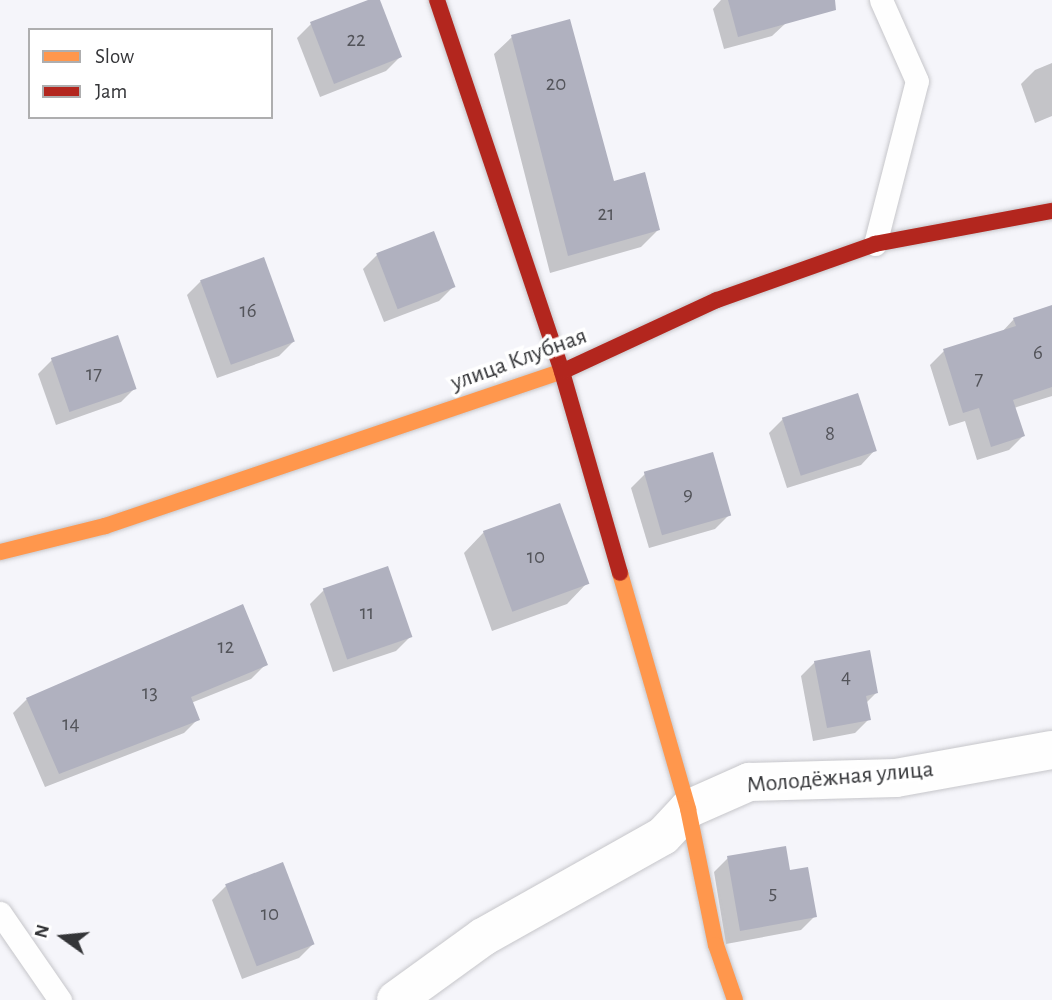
<!DOCTYPE html>
<html>
<head>
<meta charset="utf-8">
<style>
	body { margin:0 }
	#map { position:relative; width:1052px; height:1000px; overflow:hidden; background:#f5f5fa; font-family:"Alegreya Sans",sans-serif }
	div>[style] { position:absolute }
	[style*='--x'] { left:calc(var(--x)*1px); top:calc(var(--y)*1px); width:calc(var(--w)*1px); rotate:calc(var(--a)*1deg) }
	.shadow>* { inset:0; background:#0003 }
	.building>* { inset:0; background:#b0b1bf; transform-origin:0 0 }
	.roads { filter:drop-shadow(0 0 2px #c6c6ca) drop-shadow(0 0 2px #c6c6ca) }
	.lane>* { height:23px; margin:-11.5px; padding:0 11.5px; transform-origin:11.5px; border-radius:11.5px; background:#fefefe }
	.street>* { height:38px; margin:-19px; padding:0 19px; transform-origin:19px; border-radius:19px; background:#fefefe }
	.slow>* { height:16px; margin:-8px; padding:0 8px; transform-origin:8px; border-radius:8px; background:#ff974d }
	.jam>* { height:16px; margin:-8px; padding:0 8px; transform-origin:8px; border-radius:8px; background:#b3261e }
	span { translate:-50% -50%; white-space:nowrap; text-align:center; line-height:1.15; -webkit-text-stroke:7px #fff; paint-order:stroke }
	.number-label { font-size:21px; color:#53545a }
	.number-label span { -webkit-text-stroke-width:0 }
	.street-label { font-size:24px; color:#343538 }
	.legend { position:absolute; left:28px; top:28px; width:245px; height:91px; box-sizing:border-box; background:#fff; border:2px solid #aeaeaf; margin:0; padding:9px 12px; list-style:none; font-size:21px; color:#343538 }
	.legend li { display:flex; align-items:center; gap:14px; height:35px }
	.legend b { width:35px; border:2px solid #aeaeaf }
	.north { position:absolute; left:28px; top:902px; width:70px; height:70px; -webkit-text-stroke:5px #fff; paint-order:stroke; rotate:285deg; font-size:19px; font-weight:700; line-height:28px; text-align:center; color:#343538 }
	.north::after { content:''; display:block; margin:auto; width:24px; height:32px; background:#343538; clip-path:polygon(50% 0,100% 100%,50% 72%,0 100%) }
</style>
</head>
<body>
<div id="map">
	<div class="shadow">
		<i style="clip-path:polygon(373px 0,379px 0,400px 57px,386px 71px,320px 97px,297px 38px,311px 24px)"></i>
		<i style="clip-path:polygon(721px 0,780px 0,787px 22px,772px 36px,724px 49px,713px 9px)"></i>
		<i style="clip-path:polygon(512px 37px,613px 183px,658px 230px,641px 247px,550px 273px,494px 54px)"></i>
		<i style="clip-path:polygon(1052px 63px,1052px 116px,1035px 123px,1021px 84px,1035px 70px)"></i>
		<i style="clip-path:polygon(377px 255px,453px 287px,439px 301px,384px 322px,363px 269px)"></i>
		<i style="clip-path:polygon(201px 281px,293px 342px,279px 356px,217px 378px,187px 295px)"></i>
		<i style="clip-path:polygon(1052px 307px,1052px 396px,1014px 408px,1023px 436px,1009px 450px,977px 460px,965px 421px,949px 426px,930px 365px,944px 351px,1001px 333px,1014px 319px)"></i>
		<i style="clip-path:polygon(52px 360px,135px 388px,121px 402px,56px 425px,38px 374px)"></i>
		<i style="clip-path:polygon(783px 419px,875px 450px,861px 465px,787px 488px,769px 433px)"></i>
		<i style="clip-path:polygon(645px 474px,729px 515px,715px 529px,649px 548px,631px 488px)"></i>
		<i style="clip-path:polygon(484px 532px,587px 583px,567px 604px,492px 631px,464px 553px)"></i>
		<i style="clip-path:polygon(324px 590px,410px 637px,396px 651px,333px 672px,310px 604px)"></i>
		<i style="clip-path:polygon(815px 662px,876px 693px,866px 703px,869px 719px,855px 733px,813px 741px,801px 676px)"></i>
		<i style="clip-path:polygon(265px 665px,251px 679px,191px 703px,198px 719px,184px 733px,45px 787px,13px 713px,27px 699px)"></i>
		<i style="clip-path:polygon(728px 858px,788px 872px,815px 916px,801px 930px,726px 944px,714px 872px)"></i>
		<i style="clip-path:polygon(226px 886px,313px 944px,299px 958px,242px 979px,212px 900px)"></i>
	</div>
	<div class="building">
		<i style="clip-path:polygon(368px 0,380px 0,402px 57px,334px 84px,310px 22px)"></i>
		<i style="clip-path:polygon(728px 0,835px 0,836px 10px,738px 37px)"></i>
		<i style="clip-path:polygon(570px 19px,614px 181px,645px 172px,660px 230px,568px 256px,511px 35px)"></i>
		<i style="left:434px;top:231px;width:60px;height:62px;rotate:69deg"></i>
		<i style="left:264px;top:257px;width:90px;height:68px;rotate:70deg"></i>
		<i style="clip-path:polygon(1052px 305px,1052px 387px,1013px 400px,1025px 436px,991px 447px,979px 408px,963px 413px,943px 349px,1016px 326px,1013px 318px)"></i>
		<i style="left:118px;top:335px;width:57px;height:71px;rotate:71deg"></i>
		<i style="left:858px;top:393px;width:61px;height:80px;rotate:72deg"></i>
		<i style="left:713px;top:452px;width:66px;height:72px;rotate:74deg"></i>
		<i style="left:560px;top:503px;width:86px;height:82px;rotate:70deg"></i>
		<i style="left:388px;top:566px;width:75px;height:69px;rotate:71deg"></i>
		<i style="clip-path:polygon(243px 604px,268px 665px,191px 697px,200px 720px,59px 774px,26px 698px)"></i>
		<i style="clip-path:polygon(870px 650px,878px 693px,866px 696px,871px 720px,827px 728px,814px 661px)"></i>
		<i style="clip-path:polygon(786px 846px,790px 870px,808px 867px,817px 917px,740px 931px,727px 856px)"></i>
		<i style="left:283px;top:862px;width:88px;height:62px;rotate:69deg"></i>
	</div>
	<div class="roads">
		<div class="lane">
			<i style="--x:875;--y:244;--w:168;--a:-75.6"></i>
			<i style="--x:917;--y:81;--w:89;--a:-114"></i>
			<i style="--x:0;--y:913;--w:106;--a:55.4"></i>
		</div>
		<div class="street">
			<i style="--x:396;--y:1000;--w:107;--a:-35.9"></i>
			<i style="--x:483;--y:937;--w:206;--a:-29.3"></i>
			<i style="--x:663;--y:836;--w:37;--a:-47"></i>
			<i style="--x:688;--y:809;--w:67;--a:-23.9"></i>
			<i style="--x:749;--y:782;--w:147;--a:-1.6"></i>
			<i style="--x:896;--y:778;--w:158;--a:-10.2"></i>
		</div>
		<div class="slow">
			<i style="--x:0;--y:552;--w:108;--a:-13.9"></i>
			<i style="--x:105;--y:526;--w:487;--a:-18.7"></i>
			<i style="--x:620;--y:573;--w:246;--a:73.9"></i>
			<i style="--x:688;--y:809;--w:139;--a:78.4"></i>
			<i style="--x:716;--y:945;--w:58;--a:70.9"></i>
		</div>
		<div class="jam">
			<i style="--x:437;--y:0;--w:392;--a:71.4"></i>
			<i style="--x:562;--y:372;--w:209;--a:73.9"></i>
			<i style="--x:566;--y:370;--w:166;--a:-24.9"></i>
			<i style="--x:717;--y:300;--w:168;--a:-19.5"></i>
			<i style="--x:875;--y:244;--w:180;--a:-10.6"></i>
		</div>
	</div>
	<div class="number-label">
		<span style="left:356px;top:40px">22</span>
		<span style="left:556px;top:84px">20</span>
		<span style="left:606px;top:214px">21</span>
		<span style="left:248px;top:311px">16</span>
		<span style="left:1038px;top:353px">6</span>
		<span style="left:94px;top:374px">17</span>
		<span style="left:979px;top:379px">7</span>
		<span style="left:830px;top:434px">8</span>
		<span style="left:688px;top:494px">9</span>
		<span style="left:536px;top:557px">10</span>
		<span style="left:367px;top:613px">11</span>
		<span style="left:226px;top:647px">12</span>
		<span style="left:846px;top:677px">4</span>
		<span style="left:150px;top:693px">13</span>
		<span style="left:71px;top:724px">14</span>
		<span style="left:773px;top:893px">5</span>
		<span style="left:270px;top:914px">10</span>
	</div>
	<div class="street-label">
		<span style="left:519px;top:360px;rotate:-20deg">улица Клубная</span>
		<span style="left:840px;top:778px;rotate:-5deg">Молодёжная улица</span>
	</div>
	<ul class="legend">
	<li><b style="height:9px;background:#ff974d"></b>Slow</li>
	<li><b style="height:9px;background:#b3261e"></b>Jam</li>
	</ul>
	<div class="north">N</div>
</div>
</body>
</html>
